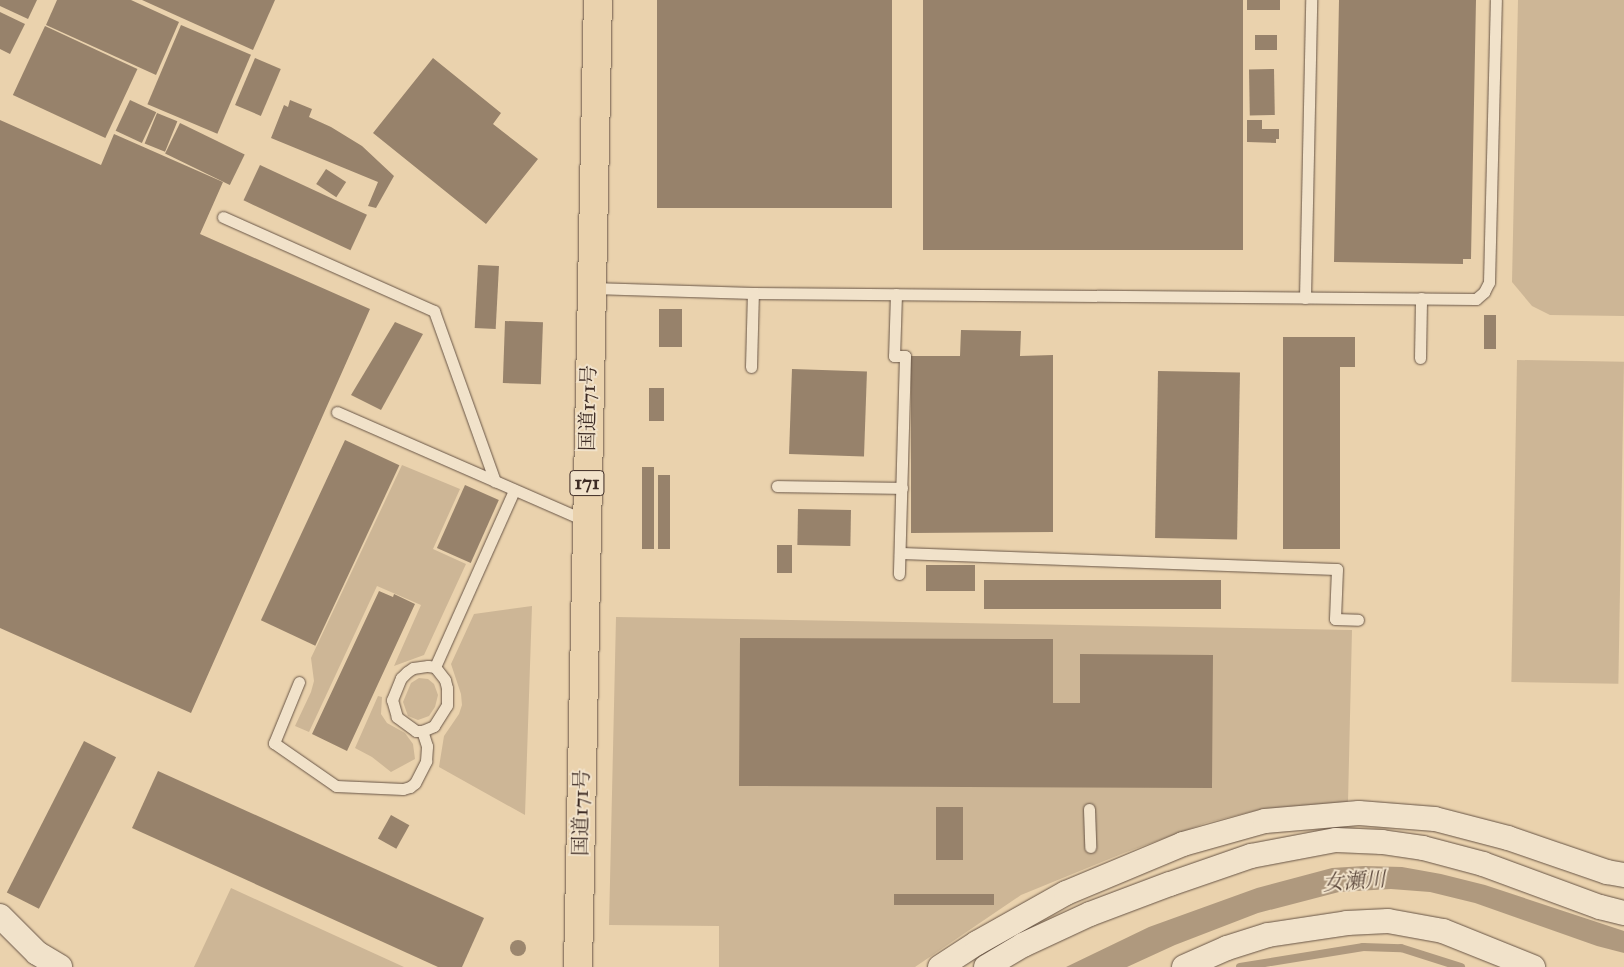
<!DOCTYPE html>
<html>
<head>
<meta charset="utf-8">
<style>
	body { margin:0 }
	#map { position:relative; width:1624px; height:967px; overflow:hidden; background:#ead2ad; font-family:"IM FELL Great Primer","Noto Serif JP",serif }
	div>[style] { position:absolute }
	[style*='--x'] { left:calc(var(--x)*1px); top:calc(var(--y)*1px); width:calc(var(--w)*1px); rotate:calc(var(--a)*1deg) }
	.green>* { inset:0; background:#cdb696; transform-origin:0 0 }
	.water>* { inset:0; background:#af997e }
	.stream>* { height:8px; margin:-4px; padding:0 4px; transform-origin:4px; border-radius:4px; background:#af997e }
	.building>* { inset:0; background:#97826b; transform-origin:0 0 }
	.roads { filter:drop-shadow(0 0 1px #685546) drop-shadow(0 0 1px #685546) }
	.service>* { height:11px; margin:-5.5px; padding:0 5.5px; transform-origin:5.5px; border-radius:5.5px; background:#f1e2ca }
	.minor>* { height:24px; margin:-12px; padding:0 12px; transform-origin:12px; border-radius:12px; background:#f1e2ca }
	.trunk>* { height:28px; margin:-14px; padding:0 14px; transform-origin:14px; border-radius:14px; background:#ead2ad }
	.trees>* { width:16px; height:16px; margin:-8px; border-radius:50%; background:#9b866e }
	span { translate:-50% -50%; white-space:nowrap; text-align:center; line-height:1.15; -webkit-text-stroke:4px #f1e2ca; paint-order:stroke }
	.shield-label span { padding:1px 4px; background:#f1e2ca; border:1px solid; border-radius:4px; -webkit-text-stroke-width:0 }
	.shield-label { font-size:19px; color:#3d2b24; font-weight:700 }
	.street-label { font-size:20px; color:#3d2b24 }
	.water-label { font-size:21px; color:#5a463a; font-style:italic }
</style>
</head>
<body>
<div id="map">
	<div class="green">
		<i style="clip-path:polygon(1518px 0,1624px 0,1624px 316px,1550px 315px,1532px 306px,1512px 282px)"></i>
		<i style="left:1517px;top:360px;width:107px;height:322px;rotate:1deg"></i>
		<i style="clip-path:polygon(402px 465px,460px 489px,433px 549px,466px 564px,424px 655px,394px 666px,421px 605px,377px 586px,309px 732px,295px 726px,311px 692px,314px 681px,311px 658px)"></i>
		<i style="clip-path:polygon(532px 606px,525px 815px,439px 767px,444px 736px,459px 714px,462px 705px,461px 694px,451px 664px,474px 614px)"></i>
		<i style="clip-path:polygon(616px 617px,1352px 630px,1348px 803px,1262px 809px,1206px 823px,1124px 853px,1021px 895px,915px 967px,719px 967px,719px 926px,609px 925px)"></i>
		<i style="clip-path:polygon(419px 678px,428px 679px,434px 684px,438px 695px,435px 707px,429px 716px,418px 720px,408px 716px,403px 702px,411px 683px)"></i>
		<i style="clip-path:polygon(378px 696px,382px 697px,381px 714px,387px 723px,405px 733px,413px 744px,415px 759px,391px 772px,372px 757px,355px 748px)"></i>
		<i style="clip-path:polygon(231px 888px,404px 967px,194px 967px)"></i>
	</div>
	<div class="water">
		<i style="clip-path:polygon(1364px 866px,1402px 867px,1441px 874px,1485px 885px,1624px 931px,1624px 953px,1597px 946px,1475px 903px,1430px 892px,1391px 889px,1339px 892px,1258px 913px,1175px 945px,1127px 967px,1066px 967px,1149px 927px,1257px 888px,1332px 868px)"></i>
	</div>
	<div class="stream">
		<i style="--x:1240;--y:967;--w:125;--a:-9.2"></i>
		<i style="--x:1363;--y:947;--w:38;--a:2"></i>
		<i style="--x:1401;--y:948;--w:63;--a:17.6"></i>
	</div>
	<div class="building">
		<i style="clip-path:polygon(0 0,37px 0,28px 19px,0 6px)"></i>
		<i style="clip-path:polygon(57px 0,131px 0,179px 22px,156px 75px,46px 25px)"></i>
		<i style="clip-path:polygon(142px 0,275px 0,253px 50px)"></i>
		<i style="left:657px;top:0;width:235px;height:208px"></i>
		<i style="left:923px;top:0;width:320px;height:250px"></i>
		<i style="left:1247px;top:0;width:33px;height:10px"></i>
		<i style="clip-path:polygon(1339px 0,1476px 0,1471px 259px,1463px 259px,1463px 264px,1334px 262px)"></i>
		<i style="clip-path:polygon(0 12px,25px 24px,10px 54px,0 49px)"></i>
		<i style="left:181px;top:25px;width:76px;height:86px;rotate:23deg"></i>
		<i style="left:45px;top:26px;width:102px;height:76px;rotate:25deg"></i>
		<i style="left:1255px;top:35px;width:22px;height:15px"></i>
		<i style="left:255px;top:58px;width:28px;height:51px;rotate:23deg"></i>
		<i style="clip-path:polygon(433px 58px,501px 113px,493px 124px,538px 159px,486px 224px,373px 133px)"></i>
		<i style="left:1274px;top:69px;width:46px;height:25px;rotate:89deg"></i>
		<i style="left:130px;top:100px;width:29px;height:34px;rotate:25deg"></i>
		<i style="clip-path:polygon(290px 100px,312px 109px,309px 117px,331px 127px,362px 146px,394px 176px,376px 208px,368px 206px,378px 182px,271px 138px,284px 105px,288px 107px)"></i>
		<i style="left:157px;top:113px;width:22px;height:33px;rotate:22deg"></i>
		<i style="clip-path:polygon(0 120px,101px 165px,114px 134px,223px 182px,200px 234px,370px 309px,191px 713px,0 628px)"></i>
		<i style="clip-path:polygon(1247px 120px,1262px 120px,1262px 129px,1279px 129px,1279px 139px,1276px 139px,1276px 143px,1247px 142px)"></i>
		<i style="left:180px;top:123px;width:72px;height:34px;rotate:26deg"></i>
		<i style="left:260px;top:165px;width:118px;height:39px;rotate:25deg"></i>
		<i style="left:326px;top:169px;width:24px;height:18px;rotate:33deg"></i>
		<i style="left:478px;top:265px;width:21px;height:63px;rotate:3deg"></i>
		<i style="left:659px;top:309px;width:23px;height:38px"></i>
		<i style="left:1484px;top:315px;width:12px;height:34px"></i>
		<i style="left:505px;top:321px;width:38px;height:62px;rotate:2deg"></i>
		<i style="clip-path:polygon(395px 322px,423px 334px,381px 410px,351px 395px)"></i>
		<i style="clip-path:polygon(961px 330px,1021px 331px,1020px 356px,1053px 355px,1053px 532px,911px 533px,911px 356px,960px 356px)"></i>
		<i style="clip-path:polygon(1283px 337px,1355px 337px,1355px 367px,1340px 367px,1340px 549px,1283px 549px)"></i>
		<i style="left:792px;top:369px;width:75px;height:85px;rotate:2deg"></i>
		<i style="left:1158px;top:371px;width:82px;height:167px;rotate:1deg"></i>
		<i style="left:649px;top:388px;width:15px;height:33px"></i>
		<i style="left:345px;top:440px;width:60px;height:199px;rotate:25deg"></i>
		<i style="left:642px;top:467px;width:12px;height:82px"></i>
		<i style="left:658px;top:475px;width:12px;height:74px"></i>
		<i style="left:465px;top:485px;width:37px;height:69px;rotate:24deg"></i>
		<i style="left:798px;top:509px;width:53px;height:36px;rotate:1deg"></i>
		<i style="left:777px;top:545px;width:15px;height:28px"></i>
		<i style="left:926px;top:565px;width:49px;height:26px"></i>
		<i style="left:984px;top:580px;width:237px;height:29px"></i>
		<i style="clip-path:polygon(379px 591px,393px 597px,394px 594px,415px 604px,347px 751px,312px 734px)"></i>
		<i style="clip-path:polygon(740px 638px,1053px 639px,1053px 703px,1080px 703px,1080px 654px,1213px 655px,1212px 788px,739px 786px)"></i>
		<i style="left:84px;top:741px;width:36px;height:170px;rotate:27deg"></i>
		<i style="clip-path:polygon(158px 771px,484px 918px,462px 967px,438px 967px,132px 828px)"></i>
		<i style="left:936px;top:807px;width:27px;height:53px"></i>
		<i style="left:391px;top:815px;width:21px;height:27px;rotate:29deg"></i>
		<i style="left:894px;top:894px;width:100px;height:11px"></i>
	</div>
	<div class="roads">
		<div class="service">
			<i style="--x:223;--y:217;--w:231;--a:24"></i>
			<i style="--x:434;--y:311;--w:181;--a:70.3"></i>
			<i style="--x:592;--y:288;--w:161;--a:1.8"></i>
			<i style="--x:753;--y:293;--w:723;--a:0.48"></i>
			<i style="--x:1476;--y:299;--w:11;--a:-41"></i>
			<i style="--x:1484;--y:292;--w:11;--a:-63"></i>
			<i style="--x:1489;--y:282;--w:282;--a:-88.6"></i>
			<i style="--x:896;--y:294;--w:62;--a:91.8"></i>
			<i style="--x:894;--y:356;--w:11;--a:0"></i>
			<i style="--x:905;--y:356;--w:218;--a:91.6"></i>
			<i style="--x:1305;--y:298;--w:298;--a:-88.8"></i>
			<i style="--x:1420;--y:358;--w:60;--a:-89"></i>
			<i style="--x:751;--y:367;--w:74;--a:-88.5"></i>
			<i style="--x:337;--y:412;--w:272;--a:23.6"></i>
			<i style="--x:777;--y:486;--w:125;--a:0.9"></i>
			<i style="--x:900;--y:553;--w:437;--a:2.1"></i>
			<i style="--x:1337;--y:569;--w:50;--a:92.3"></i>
			<i style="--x:1335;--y:619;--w:23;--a:2"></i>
			<i style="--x:428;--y:666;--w:7;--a:8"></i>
			<i style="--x:435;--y:667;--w:16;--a:52"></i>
			<i style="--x:445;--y:680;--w:8;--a:76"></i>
			<i style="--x:447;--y:688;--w:17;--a:90"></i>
			<i style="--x:447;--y:705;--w:25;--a:122"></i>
			<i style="--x:434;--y:726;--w:13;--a:157"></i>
			<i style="--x:422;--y:731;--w:6;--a:180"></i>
			<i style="--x:416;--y:731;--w:24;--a:-144"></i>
			<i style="--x:397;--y:717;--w:18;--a:-106"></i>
			<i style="--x:392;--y:700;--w:24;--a:-68"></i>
			<i style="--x:401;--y:678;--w:8;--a:-45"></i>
			<i style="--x:407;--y:672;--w:7;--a:-34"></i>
			<i style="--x:413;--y:668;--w:15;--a:-8"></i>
			<i style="--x:435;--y:667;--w:194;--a:-65.9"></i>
			<i style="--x:299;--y:682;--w:66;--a:112.3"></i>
			<i style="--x:274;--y:743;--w:75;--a:34.7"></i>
			<i style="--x:336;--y:786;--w:67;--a:2.6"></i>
			<i style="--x:403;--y:789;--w:7;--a:-16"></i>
			<i style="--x:410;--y:787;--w:6;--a:-39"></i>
			<i style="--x:415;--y:783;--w:25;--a:-63"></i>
			<i style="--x:426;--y:761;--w:15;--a:-86"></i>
			<i style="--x:427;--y:746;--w:16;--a:-108"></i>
			<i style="--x:1089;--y:809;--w:38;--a:88"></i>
		</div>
		<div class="minor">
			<i style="--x:0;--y:916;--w:52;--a:45"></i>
			<i style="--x:37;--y:953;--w:27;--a:31"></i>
			<i style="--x:940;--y:967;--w:44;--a:-33"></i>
			<i style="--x:977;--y:943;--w:102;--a:-29.3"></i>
			<i style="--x:1066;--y:893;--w:127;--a:-22.7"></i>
			<i style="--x:1183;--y:844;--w:85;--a:-15.7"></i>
			<i style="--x:1265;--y:821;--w:94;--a:-4.9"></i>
			<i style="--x:1359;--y:813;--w:76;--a:4.5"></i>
			<i style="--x:1435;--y:819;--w:75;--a:14.6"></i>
			<i style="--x:1508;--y:838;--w:105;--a:19"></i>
			<i style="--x:1607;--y:872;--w:17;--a:10"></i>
			<i style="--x:986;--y:967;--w:43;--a:-30.7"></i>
			<i style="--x:1023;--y:945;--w:74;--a:-24.8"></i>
			<i style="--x:1090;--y:914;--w:85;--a:-20.6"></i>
			<i style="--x:1170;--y:884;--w:86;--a:-19.1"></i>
			<i style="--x:1251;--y:856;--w:86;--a:-10.7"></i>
			<i style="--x:1336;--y:840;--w:46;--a:2.5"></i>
			<i style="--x:1382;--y:842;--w:41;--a:8.3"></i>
			<i style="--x:1423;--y:848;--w:62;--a:14.9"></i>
			<i style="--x:1483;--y:864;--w:125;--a:20.2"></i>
			<i style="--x:1600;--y:907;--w:25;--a:14"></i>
			<i style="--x:1184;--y:967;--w:47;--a:-23.8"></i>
			<i style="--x:1227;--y:948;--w:43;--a:-17.6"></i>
			<i style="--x:1268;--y:935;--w:80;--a:-8.6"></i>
			<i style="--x:1347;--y:923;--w:41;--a:-2.8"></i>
			<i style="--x:1388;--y:921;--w:56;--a:10.3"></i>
			<i style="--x:1443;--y:931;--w:97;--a:21.8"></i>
		</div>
		<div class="trunk">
			<i style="--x:578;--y:967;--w:967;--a:-88.82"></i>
		</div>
	</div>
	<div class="trees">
		<i style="left:518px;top:948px"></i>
	</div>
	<div class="shield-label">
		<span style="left:587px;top:483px">171</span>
	</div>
	<div class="street-label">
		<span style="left:588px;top:408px;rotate:-89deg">国道171号</span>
		<span style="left:581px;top:813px;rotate:-89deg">国道171号</span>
	</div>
	<div class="water-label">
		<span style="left:1354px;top:881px;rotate:-4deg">女瀬川</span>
	</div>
</div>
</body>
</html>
